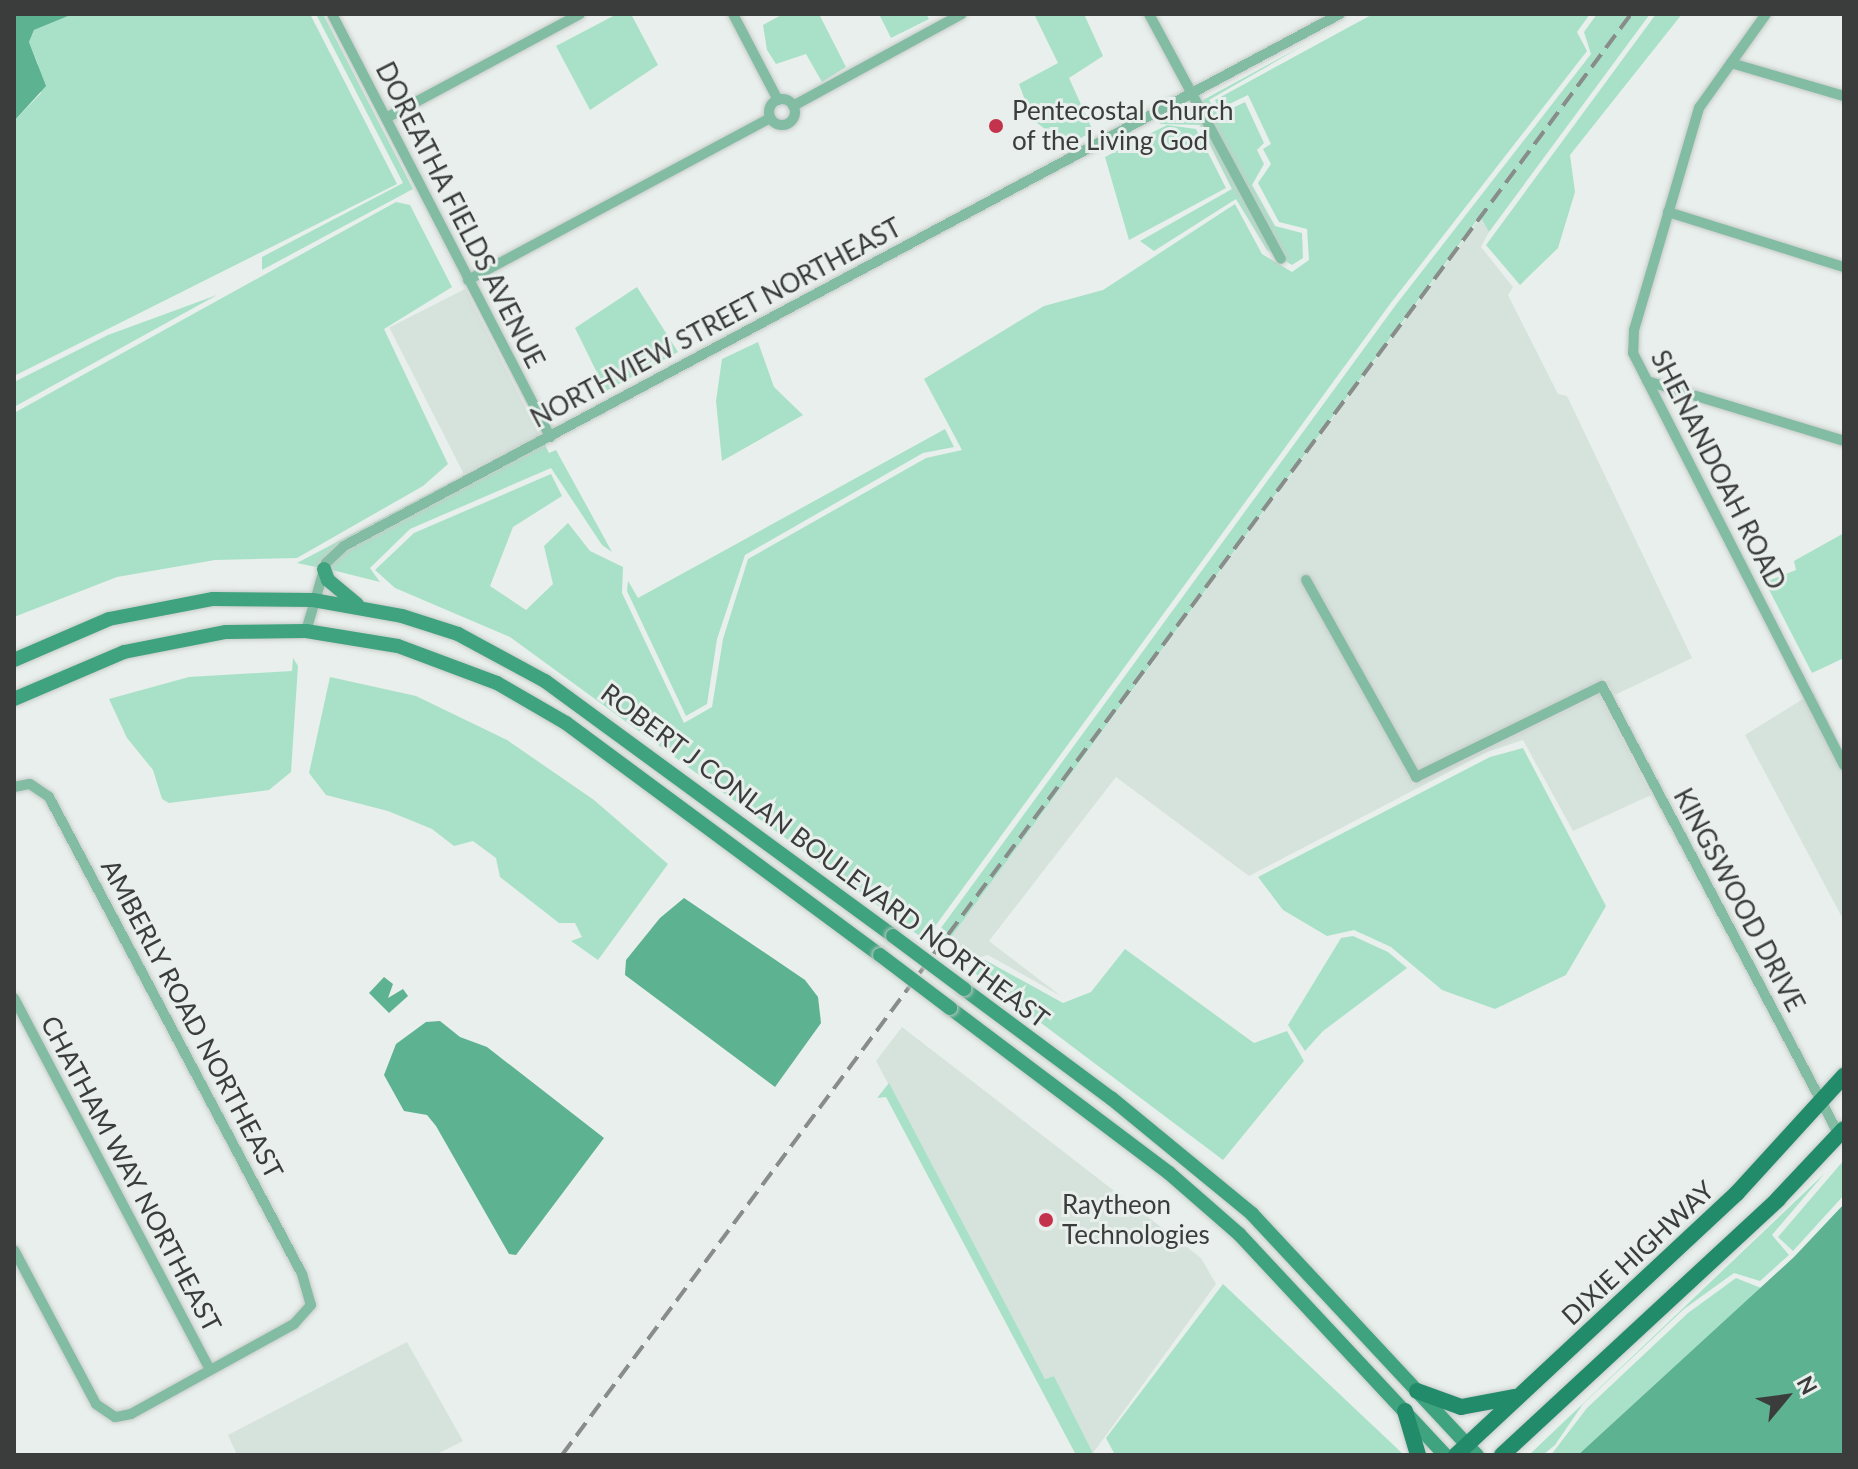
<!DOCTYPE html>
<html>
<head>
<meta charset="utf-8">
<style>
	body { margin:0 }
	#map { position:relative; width:1858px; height:1469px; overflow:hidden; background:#e9efec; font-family:Lato,sans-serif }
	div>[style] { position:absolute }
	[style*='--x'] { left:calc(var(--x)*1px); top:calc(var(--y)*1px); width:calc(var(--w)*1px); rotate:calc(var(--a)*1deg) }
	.built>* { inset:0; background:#d6e3dc; transform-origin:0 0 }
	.green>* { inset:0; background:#a9e1c8 }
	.water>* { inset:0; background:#5cb291 }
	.roads { filter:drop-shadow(0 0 2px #c6cbc9) drop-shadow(0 0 2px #c6cbc9) }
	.street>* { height:10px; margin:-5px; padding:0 5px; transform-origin:5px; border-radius:5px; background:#81bca3 }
	.street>.ring { margin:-5px; padding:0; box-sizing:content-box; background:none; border:10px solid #81bca3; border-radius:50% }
	.secondary>* { height:14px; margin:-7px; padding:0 7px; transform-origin:7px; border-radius:7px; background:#40a37f }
	.primary>* { height:16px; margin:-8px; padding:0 8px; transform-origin:8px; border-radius:8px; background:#228b69 }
	.rail>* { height:4px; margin-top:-2px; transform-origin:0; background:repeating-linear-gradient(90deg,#888c8a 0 16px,transparent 0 24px) }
	.bridges { filter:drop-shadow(0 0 2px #c6cbc9) drop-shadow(0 0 2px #c6cbc9) }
	.secondary-bridge>* { height:14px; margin:-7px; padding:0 7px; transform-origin:7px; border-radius:7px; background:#40a37f }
	.dots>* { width:22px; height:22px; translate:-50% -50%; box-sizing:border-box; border:4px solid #e9efec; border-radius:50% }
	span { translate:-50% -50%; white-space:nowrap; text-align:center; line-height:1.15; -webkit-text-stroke:6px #e9efec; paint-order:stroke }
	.poi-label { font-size:26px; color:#3b3d3c }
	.left { translate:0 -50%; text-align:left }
	.street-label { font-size:26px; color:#3b3d3c }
	.frame { position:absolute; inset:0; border:16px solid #3b3d3c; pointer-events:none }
	.north { position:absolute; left:1746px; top:1357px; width:80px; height:80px; -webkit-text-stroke:6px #e9efec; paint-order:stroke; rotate:61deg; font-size:22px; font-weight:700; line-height:32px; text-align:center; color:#3b3d3c }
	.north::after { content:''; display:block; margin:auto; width:28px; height:36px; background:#3b3d3c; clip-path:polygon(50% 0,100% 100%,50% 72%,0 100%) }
</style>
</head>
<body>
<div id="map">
	<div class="built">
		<i style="clip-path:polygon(1481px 216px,1489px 232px,1481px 247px,1513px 287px,1508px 295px,1558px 394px,1567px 396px,1692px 658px,1615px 695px,1605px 678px,1408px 775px,1413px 785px,1599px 695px,1651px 795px,1573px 831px,1523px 740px,1487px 752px,1249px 876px,1116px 777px,989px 941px,1061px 996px,988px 955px,974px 959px,949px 940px)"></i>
		<i style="left:465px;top:289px;width:164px;height:85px;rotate:63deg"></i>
		<i style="clip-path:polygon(1814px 692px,1844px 753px,1844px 921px,1745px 735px)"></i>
		<i style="clip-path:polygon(902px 1027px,1201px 1258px,1216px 1284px,1093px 1453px,1054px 1376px,1045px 1379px,876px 1061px)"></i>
		<i style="clip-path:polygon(407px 1342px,463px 1441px,435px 1455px,237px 1455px,228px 1435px)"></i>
	</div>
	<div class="green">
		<i style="clip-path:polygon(73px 14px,310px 14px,397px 184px,14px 376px,14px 121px,41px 93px,38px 64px,29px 42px,34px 30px)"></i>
		<i style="clip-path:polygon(316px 14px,323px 14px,413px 189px,262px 270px,262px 257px,403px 183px)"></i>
		<i style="clip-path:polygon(617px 14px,631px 14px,658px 65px,590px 110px,556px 46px)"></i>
		<i style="clip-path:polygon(783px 14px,819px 14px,846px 67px,822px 82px,806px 54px,776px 64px,767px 50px,763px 25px)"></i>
		<i style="clip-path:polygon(879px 14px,926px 14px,929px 19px,891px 38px)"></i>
		<i style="clip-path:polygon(1034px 14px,1084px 14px,1103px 56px,1069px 78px,1093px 131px,1067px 146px,1032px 119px,1019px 84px,1058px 63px)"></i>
		<i style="clip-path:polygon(1373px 14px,1590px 14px,1577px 32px,1587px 51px,1390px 304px,925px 940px,510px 637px,395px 588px,375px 570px,414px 533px,551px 474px,562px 496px,513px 527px,490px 586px,526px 610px,553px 584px,544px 546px,568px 523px,590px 551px,623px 567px,622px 593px,684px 723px,712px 707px,723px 639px,748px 559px,926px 458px,962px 450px,924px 379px,1044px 306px,1103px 290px,1235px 204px,1262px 254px,1292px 272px,1309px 260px,1307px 229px,1279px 222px,1258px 183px,1271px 164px,1263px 149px,1271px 144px,1248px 95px,1219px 109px,1215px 100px)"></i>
		<i style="clip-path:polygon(1597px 14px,1650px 14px,1489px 232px,1480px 216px,949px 940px,938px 932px,1395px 306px,1591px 54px,1584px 32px)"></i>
		<i style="clip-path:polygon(1656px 14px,1682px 14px,1570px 155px,1575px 192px,1558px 248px,1520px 285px,1486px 245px)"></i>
		<i style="clip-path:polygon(1306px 44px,1209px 100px,1218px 115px,1245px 102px,1264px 143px,1257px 150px,1264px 164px,1252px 185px,1275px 226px,1302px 233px,1303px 258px,1292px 265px,1267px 250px,1236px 199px,1154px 251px,1140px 241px,1232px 189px,1200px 125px,1159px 124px)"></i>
		<i style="clip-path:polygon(1167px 125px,1196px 129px,1226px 188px,1129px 240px,1105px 157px)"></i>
		<i style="clip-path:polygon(396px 202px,410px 205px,452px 287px,384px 329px,448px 464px,423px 486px,297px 558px,215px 560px,117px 577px,14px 617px,14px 413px)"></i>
		<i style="clip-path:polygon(637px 287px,678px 352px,606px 391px,575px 328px)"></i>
		<i style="clip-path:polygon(217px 295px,14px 407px,14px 382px,108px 335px)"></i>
		<i style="clip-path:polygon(758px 342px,774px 387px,803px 415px,722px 461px,716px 401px,722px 359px)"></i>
		<i style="clip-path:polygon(945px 429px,954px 447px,923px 453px,745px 555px,717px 639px,707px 704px,686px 716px,627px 591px,628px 581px,638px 598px)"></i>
		<i style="clip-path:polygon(540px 435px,549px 453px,556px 450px,612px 552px,602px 545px,551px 468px,410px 529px,370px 568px,380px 582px,332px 570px,328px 561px,316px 567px,297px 563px)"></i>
		<i style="clip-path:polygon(1844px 533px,1844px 658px,1812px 673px,1765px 582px,1796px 570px,1794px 561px)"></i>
		<i style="clip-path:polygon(293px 658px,298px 666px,291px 772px,269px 790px,169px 803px,162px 799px,153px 770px,127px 738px,109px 699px,189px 677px,292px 671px)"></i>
		<i style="clip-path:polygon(330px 677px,416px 696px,507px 740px,594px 800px,668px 864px,598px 960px,571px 941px,582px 937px,575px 923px,559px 923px,500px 877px,496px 858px,473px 841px,454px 846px,432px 829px,388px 811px,326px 795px,309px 773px)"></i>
		<i style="clip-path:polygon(1523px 748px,1606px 906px,1566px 975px,1495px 1009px,1442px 990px,1391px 947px,1354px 930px,1327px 936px,1283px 910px,1258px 877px,1490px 757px)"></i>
		<i style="clip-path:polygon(1353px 936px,1388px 952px,1407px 968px,1323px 1031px,1305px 1051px,1288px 1025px,1341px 938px)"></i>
		<i style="clip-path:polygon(1125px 949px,1254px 1043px,1287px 1031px,1304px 1061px,1223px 1160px,968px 968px,985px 960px,1063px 1003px,1091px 992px)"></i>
		<i style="clip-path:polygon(889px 1083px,1045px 1379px,1054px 1376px,1094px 1455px,1076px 1455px,886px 1097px,877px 1098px,761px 1243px)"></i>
		<i style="clip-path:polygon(1844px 1160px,1844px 1195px,1793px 1251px,1778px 1237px)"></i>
		<i style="clip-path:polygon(1824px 1174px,1772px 1235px,1789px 1255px,1760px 1281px,1734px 1273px,1684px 1309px,1583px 1404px,1555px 1445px,1543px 1455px,1529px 1455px)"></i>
		<i style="clip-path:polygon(1736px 1278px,1761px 1288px,1578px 1455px,1551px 1455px,1587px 1408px,1688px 1313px)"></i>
		<i style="clip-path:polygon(1223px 1284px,1403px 1454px,1403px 1455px,1115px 1455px,1106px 1438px)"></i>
	</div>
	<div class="water">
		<i style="clip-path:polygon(14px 14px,73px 14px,34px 30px,29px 42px,46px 86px,14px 121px)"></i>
		<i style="clip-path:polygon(684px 898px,805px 980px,818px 997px,821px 1023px,775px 1087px,625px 975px,626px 960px,660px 918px)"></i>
		<i style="clip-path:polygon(384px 977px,393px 984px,388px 998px,403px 989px,408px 996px,389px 1013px,369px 993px)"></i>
		<i style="clip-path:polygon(440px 1021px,460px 1037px,487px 1047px,604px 1138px,516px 1255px,509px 1254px,436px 1126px,427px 1115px,404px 1111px,384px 1075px,396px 1044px,426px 1022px)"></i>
		<i style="clip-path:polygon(1844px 1204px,1844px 1455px,1578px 1455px,1794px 1257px)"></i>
	</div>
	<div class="roads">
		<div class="street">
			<i style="--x:332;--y:14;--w:476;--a:62.7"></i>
			<i style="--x:733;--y:14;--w:97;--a:62.4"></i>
			<i style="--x:1149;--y:14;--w:278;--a:61.7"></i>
			<i style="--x:1766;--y:14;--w:115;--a:125.5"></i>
			<i style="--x:1699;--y:108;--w:231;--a:106.3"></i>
			<i style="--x:1634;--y:330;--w:23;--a:92"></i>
			<i style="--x:1633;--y:353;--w:463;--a:62.9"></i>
			<i style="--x:1731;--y:63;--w:118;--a:16.3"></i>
			<i class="ring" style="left:769px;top:99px;width:16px;height:16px"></i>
			<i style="--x:793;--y:106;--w:192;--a:-28.6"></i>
			<i style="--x:386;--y:118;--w:220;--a:-28.2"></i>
			<i style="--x:1668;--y:212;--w:184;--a:17.4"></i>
			<i style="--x:468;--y:280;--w:343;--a:-28.2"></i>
			<i style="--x:1647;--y:381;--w:206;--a:16.9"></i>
			<i style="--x:1306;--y:580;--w:226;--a:60.8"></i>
			<i style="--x:1416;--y:777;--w:207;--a:-26.1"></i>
			<i style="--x:1602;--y:686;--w:508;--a:62.17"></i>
			<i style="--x:306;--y:631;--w:71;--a:-73.6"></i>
			<i style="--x:326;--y:563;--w:25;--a:-43"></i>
			<i style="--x:344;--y:546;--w:1129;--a:-28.11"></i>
			<i style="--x:14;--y:787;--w:16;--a:-11"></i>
			<i style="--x:30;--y:784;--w:23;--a:34"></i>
			<i style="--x:49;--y:797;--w:540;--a:62.06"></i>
			<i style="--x:302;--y:1274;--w:32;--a:74"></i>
			<i style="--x:311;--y:1305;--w:25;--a:132"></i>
			<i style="--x:294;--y:1324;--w:186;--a:151.1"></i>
			<i style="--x:131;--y:1414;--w:16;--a:169"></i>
			<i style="--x:115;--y:1417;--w:23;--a:-146"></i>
			<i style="--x:96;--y:1404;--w:174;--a:-118"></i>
			<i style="--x:14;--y:998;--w:420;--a:62.2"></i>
		</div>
		<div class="secondary">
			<i style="--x:324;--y:569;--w:12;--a:70"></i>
			<i style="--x:328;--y:580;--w:38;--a:40"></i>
			<i style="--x:14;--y:660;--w:103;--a:-23.3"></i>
			<i style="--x:109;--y:619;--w:106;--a:-10.9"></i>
			<i style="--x:213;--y:599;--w:100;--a:0.6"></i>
			<i style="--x:313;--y:600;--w:90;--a:10.2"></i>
			<i style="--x:402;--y:616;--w:59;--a:17.8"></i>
			<i style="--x:458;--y:634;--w:99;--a:28.4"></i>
			<i style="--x:545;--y:681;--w:431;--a:36.2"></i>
			<i style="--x:14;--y:699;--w:120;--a:-23.1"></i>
			<i style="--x:124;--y:652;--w:104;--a:-11.1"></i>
			<i style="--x:226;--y:632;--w:80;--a:-0.7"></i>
			<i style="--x:306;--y:631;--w:93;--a:9.3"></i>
			<i style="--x:398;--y:646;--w:106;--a:20.5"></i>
			<i style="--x:497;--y:683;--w:80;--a:30.1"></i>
			<i style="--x:566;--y:723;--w:390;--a:36.5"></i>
			<i style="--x:964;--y:989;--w:183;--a:36.6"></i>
			<i style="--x:1111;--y:1098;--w:183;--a:39.4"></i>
			<i style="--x:1252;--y:1214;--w:330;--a:47"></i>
			<i style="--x:950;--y:1008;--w:274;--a:37"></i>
			<i style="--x:1169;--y:1173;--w:93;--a:41.1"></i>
			<i style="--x:1239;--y:1234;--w:302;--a:47"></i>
		</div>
		<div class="primary">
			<i style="--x:1417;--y:1391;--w:47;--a:20"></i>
			<i style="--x:1461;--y:1407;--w:55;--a:-10.5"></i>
			<i style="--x:1405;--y:1411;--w:46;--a:73.5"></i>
			<i style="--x:1456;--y:1455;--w:384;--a:-43"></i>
			<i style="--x:1737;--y:1193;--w:159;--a:-47.6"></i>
			<i style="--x:1502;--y:1455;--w:376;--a:-42.8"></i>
			<i style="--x:1778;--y:1199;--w:96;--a:-46.7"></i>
		</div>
	</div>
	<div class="rail">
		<i style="--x:562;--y:1455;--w:1794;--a:-53.43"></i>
	</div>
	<div class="bridges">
		<div class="secondary-bridge">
			<i style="--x:893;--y:936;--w:89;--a:36.7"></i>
			<i style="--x:880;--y:955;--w:88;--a:37.1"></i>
		</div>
	</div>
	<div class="dots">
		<i style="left:996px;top:126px;background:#c4334c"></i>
		<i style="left:1046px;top:1220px;background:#c4334c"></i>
	</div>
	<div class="poi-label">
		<span class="left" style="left:1012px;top:126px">Pentecostal Church<br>of the Living God</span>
		<span class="left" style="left:1062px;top:1220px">Raytheon<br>Technologies</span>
	</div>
	<div class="street-label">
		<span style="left:460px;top:215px;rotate:63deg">DOREATHA FIELDS AVENUE</span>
		<span style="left:716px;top:323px;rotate:-28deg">NORTHVIEW STREET NORTHEAST</span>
		<span style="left:1718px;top:470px;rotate:63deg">SHENANDOAH ROAD</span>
		<span style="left:825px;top:856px;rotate:37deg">ROBERT J CONLAN BOULEVARD NORTHEAST</span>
		<span style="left:1739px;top:900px;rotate:62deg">KINGSWOOD DRIVE</span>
		<span style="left:192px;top:1019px;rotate:62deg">AMBERLY ROAD NORTHEAST</span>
		<span style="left:131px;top:1174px;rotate:62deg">CHATHAM WAY NORTHEAST</span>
		<span style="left:1638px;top:1253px;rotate:-43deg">DIXIE HIGHWAY</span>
	</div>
	<div class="frame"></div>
	<div class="north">N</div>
</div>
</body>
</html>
